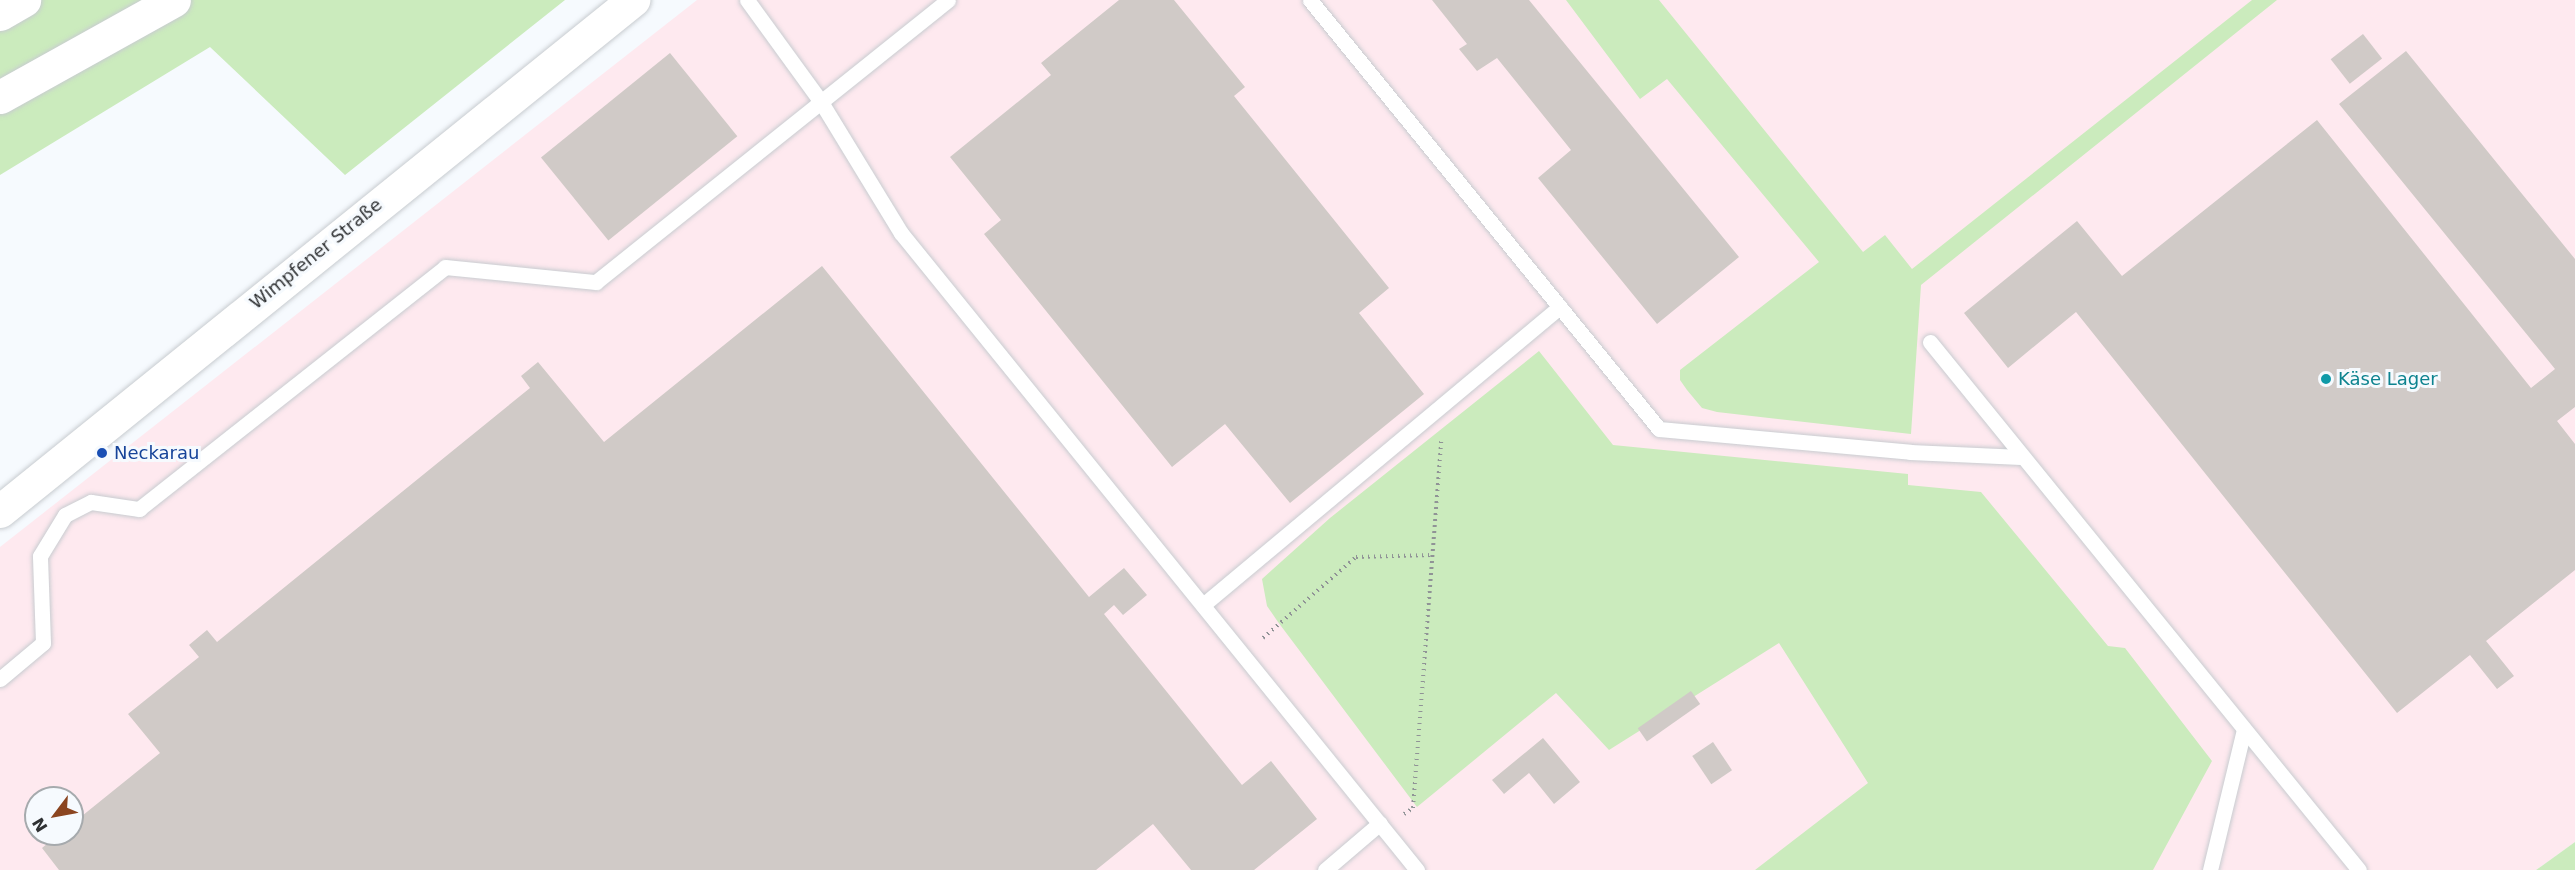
<!DOCTYPE html>
<html>
<head>
<meta charset="utf-8">
<style>
	body { margin:0 }
	#map { position:relative; width:2575px; height:870px; overflow:hidden; background:#f6fafe; font-family:"DejaVu Sans",sans-serif }
	div>[style] { position:absolute }
	[style*='--x'] { left:calc(var(--x)*1px); top:calc(var(--y)*1px); width:calc(var(--w)*1px); rotate:calc(var(--a)*1deg) }
	.industrial>* { inset:0; background:#fee9ef }
	.green>* { inset:0; background:#cbebbd }
	.building>* { inset:0; background:#d0cac7; transform-origin:0 0 }
	.path>* { height:4px; margin-top:-2px; transform-origin:0; background:repeating-linear-gradient(90deg,#909396 0 1.5px,transparent 0 6px) }
	.roads { filter:drop-shadow(0 0 2px #c8ccd0) drop-shadow(0 0 2px #c8ccd0) }
	.service>* { height:15px; margin:-7.5px; padding:0 7.5px; transform-origin:7.5px; border-radius:7.5px; background:#fff }
	.tertiary>* { height:33px; margin:-16.5px; padding:0 16.5px; transform-origin:16.5px; border-radius:16.5px; background:#fff }
	.primary>* { height:33px; margin:-16.5px; padding:0 16.5px; transform-origin:16.5px; border-radius:16.5px; background:#fff }
	.dots>* { width:16px; height:16px; translate:-50% -50%; box-sizing:border-box; border:3px solid #f6fafe; border-radius:50% }
	span { translate:-50% -50%; white-space:nowrap; text-align:center; line-height:1.15; -webkit-text-stroke:6px #f6fafe; paint-order:stroke }
	.street-label { font-size:18px; color:#2f3133 }
	.culture-label { font-size:18px; color:#0d838f }
	.left { translate:0 -50%; text-align:left }
	.transit-label { font-size:18px; color:#164399 }
	.north { position:absolute; left:24px; top:786px; width:60px; height:60px; box-sizing:border-box; background:#f6fafe; border:2px solid #a6aaad; border-radius:50%; rotate:238deg; font-size:16px; font-weight:700; line-height:24px; text-align:center; color:#2f3133 }
	.north::after { content:''; display:block; margin:auto; width:21px; height:27px; background:#8b4520; clip-path:polygon(50% 0,100% 100%,50% 72%,0 100%) }
</style>
</head>
<body>
<div id="map">
	<div class="industrial">
		<i style="clip-path:polygon(evenodd,697px 0,2575px 0,2575px 842px,2536px 870px,0 870px,0 547px,697px 0,36px 798px,72px 798px,72px 834px,36px 834px,36px 798px)"></i>
	</div>
	<div class="green">
		<i style="clip-path:polygon(0 0,565px 0,345px 175px,210px 47px,0 175px)"></i>
		<i style="clip-path:polygon(1566px 0,1659px 0,1863px 252px,1885px 235px,1912px 269px,2252px 0,2277px 0,1921px 285px,1911px 434px,1717px 412px,1702px 408px,1687px 390px,1680px 380px,1680px 370px,1819px 262px,1667px 79px,1640px 99px)"></i>
		<i style="clip-path:polygon(1539px 351px,1613px 445px,1908px 474px,1908px 485px,1981px 492px,2108px 646px,2125px 648px,2212px 761px,2153px 870px,1755px 870px,1868px 783px,1779px 643px,1609px 750px,1556px 693px,1417px 807px,1278px 622px,1267px 606px,1262px 579px,1330px 518px)"></i>
		<i style="clip-path:polygon(2575px 842px,2575px 870px,2536px 870px)"></i>
	</div>
	<div class="building">
		<i style="clip-path:polygon(1119px 0,1174px 0,1245px 87px,1234px 96px,1389px 288px,1359px 313px,1424px 394px,1290px 503px,1225px 424px,1172px 467px,984px 234px,1001px 220px,950px 157px,1051px 75px,1041px 63px)"></i>
		<i style="clip-path:polygon(1432px 0,1529px 0,1739px 257px,1657px 324px,1538px 178px,1571px 150px,1497px 58px,1477px 71px,1459px 49px,1467px 44px)"></i>
		<i style="left:2363px;top:34px;width:31px;height:41px;rotate:52deg"></i>
		<i style="clip-path:polygon(2406px 51px,2575px 259px,2575px 407px,2557px 421px,2575px 444px,2575px 570px,2486px 641px,2514px 676px,2497px 689px,2470px 655px,2397px 713px,2076px 312px,2008px 368px,1964px 313px,2077px 221px,2122px 276px,2317px 120px,2531px 388px,2555px 369px,2339px 104px)"></i>
		<i style="left:670px;top:53px;width:107px;height:166px;rotate:51deg"></i>
		<i style="clip-path:polygon(822px 266px,1089px 597px,1124px 568px,1147px 595px,1123px 615px,1114px 605px,1104px 614px,1242px 785px,1271px 761px,1317px 819px,1254px 870px,1191px 870px,1153px 824px,1096px 870px,59px 870px,42px 848px,59px 834px,72px 834px,72px 824px,160px 753px,128px 714px,199px 657px,189px 645px,207px 630px,217px 642px,530px 388px,521px 376px,538px 362px,604px 442px)"></i>
		<i style="left:1691px;top:691px;width:16px;height:65px;rotate:55deg"></i>
		<i style="clip-path:polygon(1543px 738px,1580px 782px,1554px 804px,1529px 773px,1504px 794px,1492px 780px)"></i>
		<i style="left:1713px;top:742px;width:34px;height:25px;rotate:56deg"></i>
	</div>
	<div class="path">
		<i style="--x:1263;--y:638;--w:123;--a:-41.1"></i>
		<i style="--x:1356;--y:557;--w:76;--a:-1.5"></i>
		<i style="--x:1404;--y:814;--w:11;--a:-34"></i>
		<i style="--x:1413;--y:808;--w:369;--a:-85.6"></i>
	</div>
	<div class="roads">
		<div class="service">
			<i style="--x:747;--y:0;--w:126;--a:54"></i>
			<i style="--x:821;--y:102;--w:153;--a:58.6"></i>
			<i style="--x:901;--y:233;--w:820;--a:50.99"></i>
			<i style="--x:1310;--y:0;--w:553;--a:50.87"></i>
			<i style="--x:1659;--y:429;--w:252;--a:5.2"></i>
			<i style="--x:1910;--y:452;--w:111;--a:2.6"></i>
			<i style="--x:1930;--y:342;--w:680;--a:50.91"></i>
			<i style="--x:1203;--y:605;--w:465;--a:-39.9"></i>
			<i style="--x:0;--y:679;--w:56;--a:-39.9"></i>
			<i style="--x:43;--y:643;--w:87;--a:-92"></i>
			<i style="--x:40;--y:556;--w:48;--a:-58.6"></i>
			<i style="--x:65;--y:515;--w:29;--a:-27"></i>
			<i style="--x:91;--y:502;--w:49;--a:8.3"></i>
			<i style="--x:139;--y:509;--w:390;--a:-38.3"></i>
			<i style="--x:445;--y:267;--w:152;--a:5.7"></i>
			<i style="--x:596;--y:282;--w:451;--a:-38.7"></i>
			<i style="--x:1325;--y:870;--w:72;--a:-40.5"></i>
			<i style="--x:2210;--y:870;--w:145;--a:-76.4"></i>
		</div>
		<div class="tertiary">
			<i style="--x:0;--y:511;--w:814;--a:-38.91"></i>
		</div>
		<div class="primary">
			<i style="--x:0;--y:14;--w:28;--a:-30"></i>
			<i style="--x:0;--y:97;--w:199;--a:-29.1"></i>
		</div>
	</div>
	<div class="dots">
		<i style="left:2326px;top:379px;background:#0f9aa8"></i>
		<i style="left:102px;top:453px;background:#1a4fb4"></i>
	</div>
	<div class="street-label">
		<span style="left:316px;top:254px;rotate:-39deg">Wimpfener Straße</span>
	</div>
	<div class="culture-label">
		<span class="left" style="left:2338px;top:379px">Käse Lager</span>
	</div>
	<div class="transit-label">
		<span class="left" style="left:114px;top:453px">Neckarau</span>
	</div>
	<div class="north">N</div>
</div>
</body>
</html>
